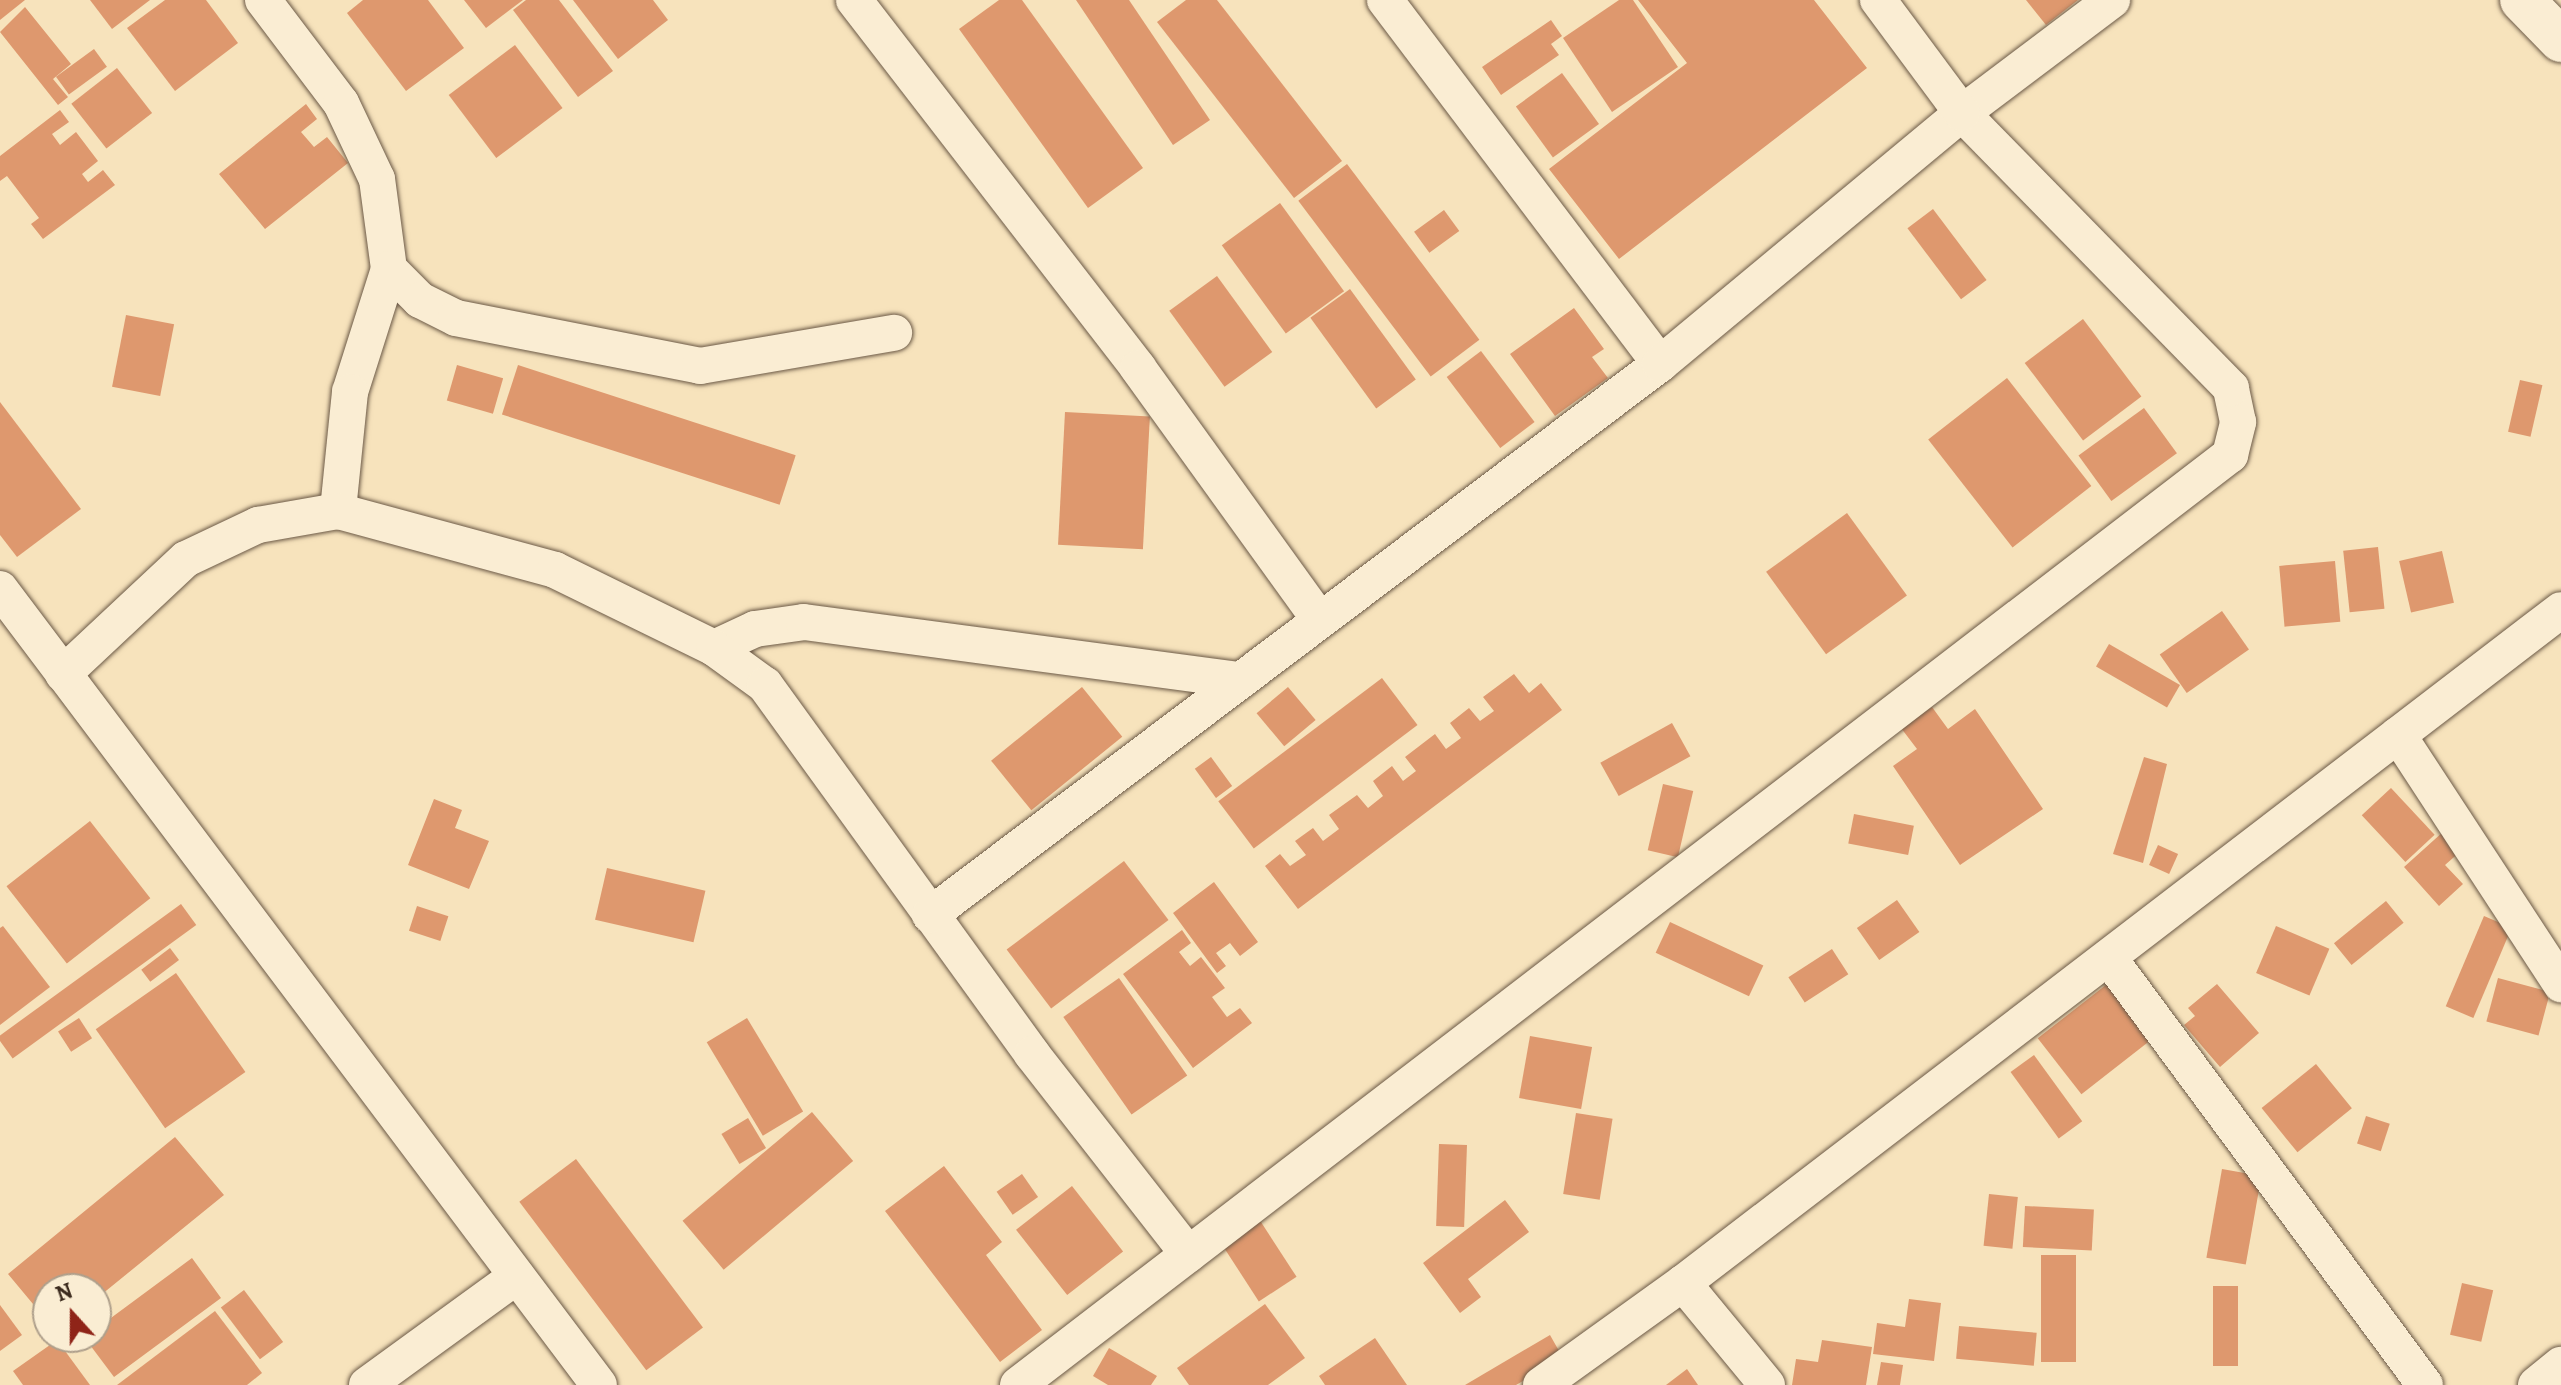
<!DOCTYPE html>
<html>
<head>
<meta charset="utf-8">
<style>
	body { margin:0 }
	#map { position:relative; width:2561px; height:1385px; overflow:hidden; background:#f7e3bc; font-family:Alegreya,serif }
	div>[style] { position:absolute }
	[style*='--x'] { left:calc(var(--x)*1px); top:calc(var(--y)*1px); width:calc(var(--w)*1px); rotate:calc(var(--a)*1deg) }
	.building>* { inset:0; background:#de986e; transform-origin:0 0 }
	.roads { filter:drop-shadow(0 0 2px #6b5946) drop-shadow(0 0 2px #6b5946) }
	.minor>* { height:36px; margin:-18px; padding:0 18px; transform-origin:18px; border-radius:18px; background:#faedd3 }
	.tertiary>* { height:44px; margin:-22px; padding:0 22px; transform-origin:22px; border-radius:22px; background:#faedd3 }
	span { translate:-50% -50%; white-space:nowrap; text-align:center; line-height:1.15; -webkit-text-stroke:7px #faedd3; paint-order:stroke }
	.north { position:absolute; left:32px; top:1273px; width:80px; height:80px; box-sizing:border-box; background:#faedd3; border:2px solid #ae9f8b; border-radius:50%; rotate:339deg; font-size:22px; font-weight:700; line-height:32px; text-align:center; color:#3c2b1e }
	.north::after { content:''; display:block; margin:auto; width:28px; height:36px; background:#8f2418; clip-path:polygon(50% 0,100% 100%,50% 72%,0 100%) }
</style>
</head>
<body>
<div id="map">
	<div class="building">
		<i style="clip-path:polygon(0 0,25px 0,0 20px)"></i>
		<i style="clip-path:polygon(90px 0,150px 0,112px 29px)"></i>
		<i style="clip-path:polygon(165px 0,206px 0,238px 43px,175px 91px,127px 28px)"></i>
		<i style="clip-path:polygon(363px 0,428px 0,464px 48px,406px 91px,347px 13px)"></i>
		<i style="clip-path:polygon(464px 0,523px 0,486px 28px)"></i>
		<i style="clip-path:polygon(526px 0,559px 0,613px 71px,578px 97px,513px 10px)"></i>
		<i style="clip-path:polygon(573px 0,653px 0,668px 20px,618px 59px)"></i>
		<i style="clip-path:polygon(999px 0,1022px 0,1143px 168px,1088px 208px,959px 29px)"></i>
		<i style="clip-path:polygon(1076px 0,1129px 0,1210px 120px,1173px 145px)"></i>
		<i style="clip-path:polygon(1186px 0,1217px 0,1342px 161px,1294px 198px,1157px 22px)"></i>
		<i style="clip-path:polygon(1619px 0,1633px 0,1678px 67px,1612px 112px,1563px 38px)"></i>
		<i style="clip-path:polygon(1638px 0,1814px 0,1867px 68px,1619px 259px,1549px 169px,1687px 63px)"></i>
		<i style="clip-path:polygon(2026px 0,2078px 0,2046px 25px)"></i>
		<i style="clip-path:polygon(25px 7px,71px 64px,53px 79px,68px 97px,58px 105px,0 32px)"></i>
		<i style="clip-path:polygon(1551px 20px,1562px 36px,1551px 44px,1559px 55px,1501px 95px,1482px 67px)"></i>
		<i style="left:515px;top:45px;width:79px;height:83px;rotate:53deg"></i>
		<i style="left:94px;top:49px;width:22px;height:47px;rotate:54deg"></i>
		<i style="left:117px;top:68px;width:57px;height:58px;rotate:52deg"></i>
		<i style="left:1562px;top:73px;width:63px;height:57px;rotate:54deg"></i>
		<i style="clip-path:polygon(306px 104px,317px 119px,301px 132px,314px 147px,327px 137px,348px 163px,265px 229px,219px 174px)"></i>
		<i style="clip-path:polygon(60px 110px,69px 122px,52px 134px,60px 145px,76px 132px,98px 161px,82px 174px,88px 182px,103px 170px,115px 185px,43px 239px,31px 224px,39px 218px,7px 176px,0 181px,0 156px)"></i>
		<i style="left:1347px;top:164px;width:220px;height:61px;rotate:53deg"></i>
		<i style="left:1280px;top:203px;width:109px;height:72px;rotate:54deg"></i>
		<i style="left:1933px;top:209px;width:89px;height:32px;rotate:53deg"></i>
		<i style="left:1444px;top:210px;width:26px;height:37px;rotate:54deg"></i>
		<i style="left:1217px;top:276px;width:94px;height:59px;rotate:54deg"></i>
		<i style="left:1350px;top:289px;width:112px;height:49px;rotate:54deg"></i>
		<i style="clip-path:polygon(1574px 308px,1604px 349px,1592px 357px,1608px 378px,1555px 416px,1510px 354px)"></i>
		<i style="left:126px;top:315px;width:49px;height:73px;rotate:11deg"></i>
		<i style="left:2083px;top:319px;width:97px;height:73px;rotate:53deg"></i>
		<i style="left:1481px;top:351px;width:89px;height:43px;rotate:53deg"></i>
		<i style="left:457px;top:365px;width:48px;height:37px;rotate:16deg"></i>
		<i style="left:518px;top:365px;width:292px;height:52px;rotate:18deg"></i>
		<i style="left:2007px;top:378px;width:137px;height:100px;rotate:52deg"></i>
		<i style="left:2520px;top:380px;width:23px;height:53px;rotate:13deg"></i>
		<i style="clip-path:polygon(0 402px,81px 509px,17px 557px,0 535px)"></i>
		<i style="left:2144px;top:408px;width:56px;height:81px;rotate:54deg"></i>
		<i style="left:1065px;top:412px;width:85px;height:133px;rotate:3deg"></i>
		<i style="left:1847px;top:513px;width:102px;height:100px;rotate:54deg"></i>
		<i style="left:2378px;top:547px;width:62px;height:35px;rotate:84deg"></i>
		<i style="left:2442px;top:551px;width:53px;height:44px;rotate:77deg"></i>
		<i style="left:2335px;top:561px;width:61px;height:56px;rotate:85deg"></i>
		<i style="left:2222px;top:611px;width:47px;height:76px;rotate:55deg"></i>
		<i style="left:2109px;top:644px;width:82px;height:26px;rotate:30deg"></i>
		<i style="clip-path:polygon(1514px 674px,1529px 693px,1541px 683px,1562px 710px,1298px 909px,1265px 866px,1280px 854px,1290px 866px,1306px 855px,1295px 841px,1313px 828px,1323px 841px,1339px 829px,1329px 815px,1357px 795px,1368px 808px,1383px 796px,1373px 781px,1392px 766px,1403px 781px,1416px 771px,1405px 757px,1435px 734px,1446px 749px,1461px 738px,1450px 723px,1469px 708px,1480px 721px,1494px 711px,1483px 697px)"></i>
		<i style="left:1382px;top:678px;width:59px;height:205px;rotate:53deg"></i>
		<i style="left:1082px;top:687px;width:64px;height:117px;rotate:51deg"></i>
		<i style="left:1288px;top:687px;width:43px;height:41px;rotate:50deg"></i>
		<i style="clip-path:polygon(1932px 707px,1948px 729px,1975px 709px,2043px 809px,1960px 865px,1893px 766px,1917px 749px,1901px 728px)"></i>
		<i style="left:1672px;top:723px;width:38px;height:82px;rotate:61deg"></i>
		<i style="left:1211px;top:757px;width:36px;height:20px;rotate:54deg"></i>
		<i style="clip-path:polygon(2144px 757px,2167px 764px,2143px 863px,2113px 854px)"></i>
		<i style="left:1663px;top:784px;width:31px;height:68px;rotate:13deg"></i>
		<i style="left:2391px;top:788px;width:64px;height:40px;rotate:47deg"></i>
		<i style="clip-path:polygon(434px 799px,462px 810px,455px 828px,489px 841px,469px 889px,408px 865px)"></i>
		<i style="left:1854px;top:814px;width:61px;height:30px;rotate:11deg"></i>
		<i style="left:90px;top:821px;width:98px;height:106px;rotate:52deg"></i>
		<i style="clip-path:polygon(2444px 831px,2462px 850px,2445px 865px,2463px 884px,2439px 906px,2404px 867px)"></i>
		<i style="left:2158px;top:845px;width:22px;height:22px;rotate:24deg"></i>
		<i style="left:1124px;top:861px;width:74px;height:147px;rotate:53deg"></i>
		<i style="left:607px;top:868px;width:101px;height:53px;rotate:13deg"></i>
		<i style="clip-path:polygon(1214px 882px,1258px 942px,1240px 956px,1230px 943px,1216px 953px,1226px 966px,1217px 973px,1173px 913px)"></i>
		<i style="left:1897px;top:900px;width:39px;height:49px;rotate:55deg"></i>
		<i style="left:2386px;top:901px;width:28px;height:67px;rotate:51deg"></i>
		<i style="left:181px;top:904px;width:26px;height:227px;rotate:54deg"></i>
		<i style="left:417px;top:906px;width:33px;height:26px;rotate:18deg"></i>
		<i style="left:2484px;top:916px;width:30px;height:98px;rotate:23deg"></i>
		<i style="left:1670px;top:922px;width:103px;height:34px;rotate:25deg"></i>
		<i style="clip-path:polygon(3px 926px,50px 987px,0 1025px,0 928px)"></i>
		<i style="left:2276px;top:926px;width:58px;height:51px;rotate:23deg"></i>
		<i style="clip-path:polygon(1182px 930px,1191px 943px,1179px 952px,1190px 966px,1201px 957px,1225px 988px,1212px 997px,1227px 1017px,1240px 1008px,1252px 1023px,1193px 1068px,1123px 974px)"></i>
		<i style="left:170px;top:948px;width:15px;height:36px;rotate:53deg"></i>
		<i style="left:1832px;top:949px;width:30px;height:52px;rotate:57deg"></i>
		<i style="left:176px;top:973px;width:121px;height:98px;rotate:55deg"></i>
		<i style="left:1119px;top:978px;width:119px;height:68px;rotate:55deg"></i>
		<i style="left:2498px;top:978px;width:54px;height:45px;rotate:15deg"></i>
		<i style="left:2111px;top:981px;width:71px;height:93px;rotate:52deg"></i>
		<i style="clip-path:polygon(2217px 984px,2259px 1033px,2220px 1067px,2184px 1025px,2195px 1016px,2188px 1008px)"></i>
		<i style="left:79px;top:1018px;width:24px;height:25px;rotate:57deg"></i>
		<i style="left:747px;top:1018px;width:109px;height:47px;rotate:59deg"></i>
		<i style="left:1530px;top:1036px;width:63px;height:63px;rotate:10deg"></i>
		<i style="left:2034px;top:1055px;width:82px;height:29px;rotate:54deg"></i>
		<i style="left:2316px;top:1064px;width:57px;height:70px;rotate:51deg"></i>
		<i style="left:812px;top:1112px;width:64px;height:169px;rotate:50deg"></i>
		<i style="left:1576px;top:1113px;width:37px;height:82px;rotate:9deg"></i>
		<i style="left:2366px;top:1116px;width:25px;height:29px;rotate:18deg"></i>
		<i style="left:748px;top:1118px;width:35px;height:31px;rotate:59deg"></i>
		<i style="clip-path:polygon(175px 1137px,224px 1195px,96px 1299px,96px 1289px,48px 1289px,48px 1322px,8px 1274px)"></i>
		<i style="left:1439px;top:1144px;width:28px;height:82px;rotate:2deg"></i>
		<i style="left:576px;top:1159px;width:211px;height:71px;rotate:53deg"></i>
		<i style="clip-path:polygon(944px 1166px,1002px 1242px,986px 1255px,1042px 1330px,1000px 1362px,885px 1211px)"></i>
		<i style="left:2222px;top:1169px;width:40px;height:90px;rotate:10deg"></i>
		<i style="left:1022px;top:1174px;width:28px;height:31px;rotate:55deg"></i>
		<i style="left:1072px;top:1186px;width:83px;height:71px;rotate:52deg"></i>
		<i style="left:1989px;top:1194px;width:29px;height:52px;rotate:6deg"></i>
		<i style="clip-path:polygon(1505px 1200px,1529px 1232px,1468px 1279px,1481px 1297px,1460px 1313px,1423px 1263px)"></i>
		<i style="left:2025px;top:1206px;width:69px;height:41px;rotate:3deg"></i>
		<i style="left:1259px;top:1219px;width:69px;height:45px;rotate:57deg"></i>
		<i style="left:2076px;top:1255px;width:107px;height:35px;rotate:90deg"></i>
		<i style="clip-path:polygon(192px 1258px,221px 1298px,114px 1377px,84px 1337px,96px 1337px,96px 1329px)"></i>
		<i style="left:2462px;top:1283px;width:32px;height:53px;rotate:13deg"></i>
		<i style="left:2213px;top:1286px;width:25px;height:80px"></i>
		<i style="left:244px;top:1290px;width:65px;height:29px;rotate:53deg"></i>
		<i style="clip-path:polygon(1909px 1299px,1941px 1303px,1934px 1361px,1873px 1354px,1877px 1323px,1905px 1327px)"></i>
		<i style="clip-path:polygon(1265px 1304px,1305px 1358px,1268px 1385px,1189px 1385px,1177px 1368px)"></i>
		<i style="clip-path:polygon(0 1305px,22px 1335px,0 1351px)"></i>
		<i style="clip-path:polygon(215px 1311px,262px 1373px,247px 1385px,117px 1385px)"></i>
		<i style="left:1959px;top:1326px;width:78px;height:33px;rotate:5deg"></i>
		<i style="clip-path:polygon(1550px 1335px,1563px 1358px,1516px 1385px,1465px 1385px)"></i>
		<i style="clip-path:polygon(1375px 1338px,1407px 1385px,1325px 1385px,1319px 1376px)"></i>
		<i style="clip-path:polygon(57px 1340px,90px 1385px,23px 1385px,13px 1371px)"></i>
		<i style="clip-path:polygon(1822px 1340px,1872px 1347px,1866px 1385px,1792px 1385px,1796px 1359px,1818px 1362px)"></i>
		<i style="clip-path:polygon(1109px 1348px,1157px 1376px,1151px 1385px,1108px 1385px,1093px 1376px)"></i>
		<i style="clip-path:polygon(1881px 1362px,1903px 1365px,1900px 1385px,1877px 1385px)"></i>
		<i style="clip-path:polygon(1687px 1369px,1698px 1385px,1666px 1385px)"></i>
	</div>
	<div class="roads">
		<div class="minor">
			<i style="--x:263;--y:0;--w:129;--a:52.9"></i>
			<i style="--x:341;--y:103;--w:84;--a:64.7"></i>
			<i style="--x:377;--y:179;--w:91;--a:82.4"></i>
			<i style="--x:389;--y:269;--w:129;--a:107.6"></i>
			<i style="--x:350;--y:392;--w:120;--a:95.8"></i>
			<i style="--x:854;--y:0;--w:465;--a:52.3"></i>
			<i style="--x:1138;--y:368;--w:311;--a:54.2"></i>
			<i style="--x:1385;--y:0;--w:456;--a:52.9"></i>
			<i style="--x:389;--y:269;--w:44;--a:45"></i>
			<i style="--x:420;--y:300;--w:40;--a:26.6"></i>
			<i style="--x:456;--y:318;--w:249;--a:11.1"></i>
			<i style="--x:700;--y:366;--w:197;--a:-9.7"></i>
			<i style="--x:0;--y:589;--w:996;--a:53.04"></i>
			<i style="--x:714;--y:648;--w:45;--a:-24.9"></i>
			<i style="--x:755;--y:629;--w:49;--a:-8.1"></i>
			<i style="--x:804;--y:622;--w:441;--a:7.6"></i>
			<i style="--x:63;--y:674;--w:168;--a:-43.1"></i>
			<i style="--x:186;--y:559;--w:80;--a:-25.3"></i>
			<i style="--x:258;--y:525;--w:81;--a:-9.9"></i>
			<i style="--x:338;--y:511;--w:225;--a:15.2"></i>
			<i style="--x:555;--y:570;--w:177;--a:26.1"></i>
			<i style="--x:714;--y:648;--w:63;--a:36"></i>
			<i style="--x:765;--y:685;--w:455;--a:54.1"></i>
			<i style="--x:1032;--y:1054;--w:254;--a:52"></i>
			<i style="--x:2398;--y:735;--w:298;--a:56.8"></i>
			<i style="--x:930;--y:915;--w:915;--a:-37.05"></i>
			<i style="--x:1660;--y:364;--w:393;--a:-39.7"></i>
			<i style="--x:1962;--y:113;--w:188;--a:-37"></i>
			<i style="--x:2109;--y:958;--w:531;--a:53.5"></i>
			<i style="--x:1683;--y:1283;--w:132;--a:50.5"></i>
			<i style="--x:367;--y:1385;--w:185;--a:-36"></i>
			<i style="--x:1018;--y:1385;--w:1528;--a:-37.5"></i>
			<i style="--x:2230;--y:455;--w:34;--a:-76"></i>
			<i style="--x:2238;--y:422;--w:35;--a:-102"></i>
			<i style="--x:2231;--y:388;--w:385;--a:-134.4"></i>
			<i style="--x:1962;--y:113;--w:141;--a:-126.6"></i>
			<i style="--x:1541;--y:1385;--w:175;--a:-35.7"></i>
			<i style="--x:1683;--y:1283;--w:1106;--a:-37.47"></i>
			<i style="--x:2536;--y:1385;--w:32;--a:-39"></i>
		</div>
		<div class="tertiary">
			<i style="--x:2522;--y:0;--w:56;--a:45.7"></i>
		</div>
	</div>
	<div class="north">N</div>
</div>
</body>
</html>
